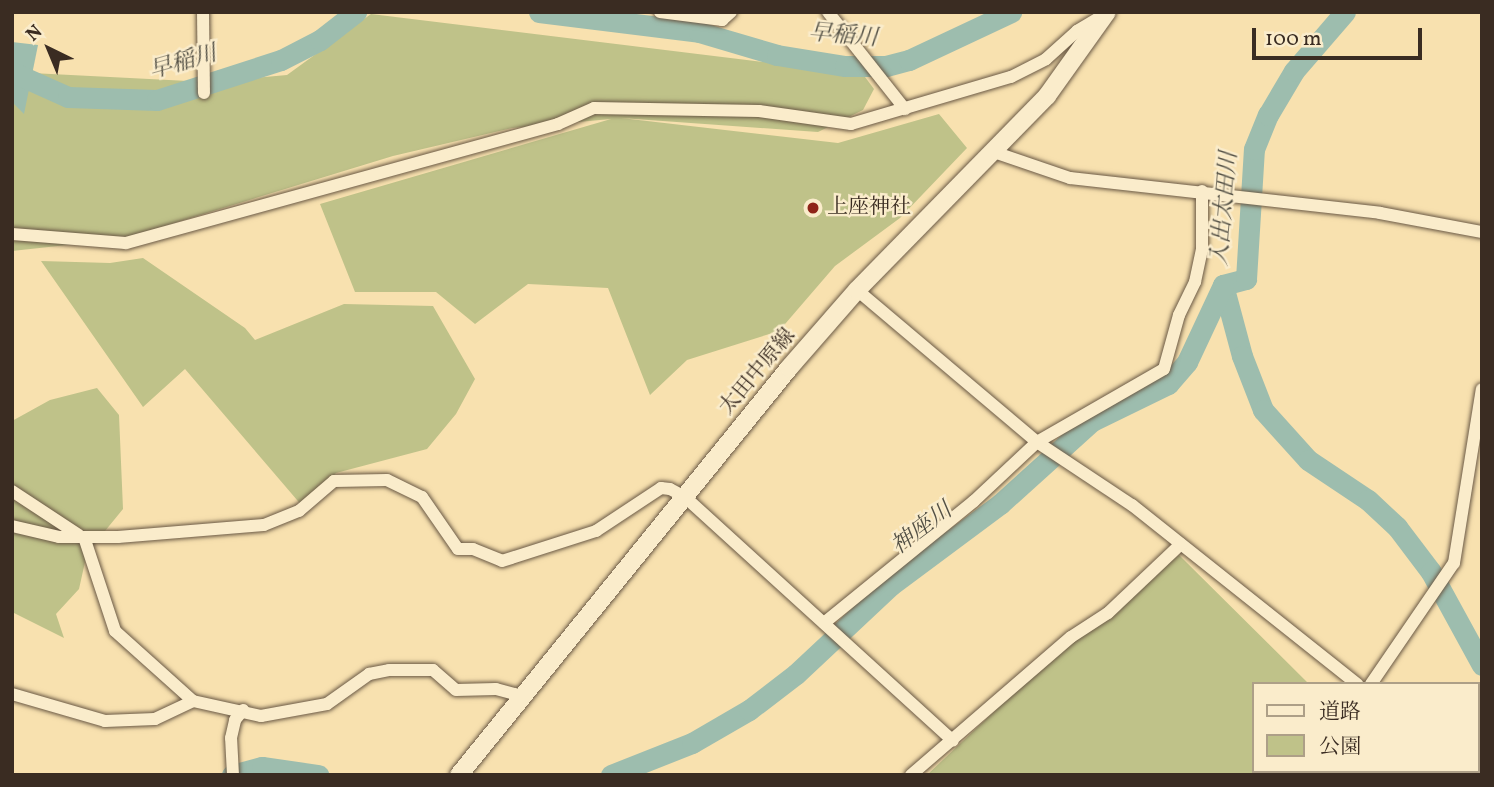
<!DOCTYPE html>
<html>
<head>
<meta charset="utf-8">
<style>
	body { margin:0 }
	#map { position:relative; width:1494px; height:787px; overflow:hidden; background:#f8e1af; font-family:Vollkorn,"Noto Serif JP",serif }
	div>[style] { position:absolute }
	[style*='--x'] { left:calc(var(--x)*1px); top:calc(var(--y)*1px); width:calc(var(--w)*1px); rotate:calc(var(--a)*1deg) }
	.green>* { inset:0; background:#bfc289 }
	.water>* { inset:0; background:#9dbdae }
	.river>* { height:21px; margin:-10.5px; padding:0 10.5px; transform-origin:10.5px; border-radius:10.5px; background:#9dbdae }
	.roads { filter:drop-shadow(0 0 2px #6a5945) drop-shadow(0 0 2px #6a5945) }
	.street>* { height:12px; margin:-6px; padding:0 6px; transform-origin:6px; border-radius:6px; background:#faeccb }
	.secondary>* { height:18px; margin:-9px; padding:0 9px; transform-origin:9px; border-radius:9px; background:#faeccb }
	.dots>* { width:19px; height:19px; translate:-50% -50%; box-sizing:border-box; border:4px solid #faeccb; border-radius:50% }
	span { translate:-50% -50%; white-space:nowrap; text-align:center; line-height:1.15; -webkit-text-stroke:5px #faeccb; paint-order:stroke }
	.poi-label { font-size:21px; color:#3a2c22 }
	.left { translate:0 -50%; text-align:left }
	.street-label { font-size:21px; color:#3a2c22 }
	.water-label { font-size:23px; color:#535045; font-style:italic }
	.frame { position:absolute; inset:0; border:14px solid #3a2c22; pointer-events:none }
	.legend { position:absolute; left:1252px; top:682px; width:228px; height:91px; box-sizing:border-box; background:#faeccb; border:2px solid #ad9f87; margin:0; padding:9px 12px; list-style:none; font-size:21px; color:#3a2c22 }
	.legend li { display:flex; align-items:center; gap:14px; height:35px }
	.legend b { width:35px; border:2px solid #ad9f87 }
	.north { position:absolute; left:14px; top:14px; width:70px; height:70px; -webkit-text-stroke:5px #faeccb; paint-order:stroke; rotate:317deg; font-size:19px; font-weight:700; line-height:28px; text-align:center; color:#3a2c22 }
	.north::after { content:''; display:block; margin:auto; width:24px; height:32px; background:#3a2c22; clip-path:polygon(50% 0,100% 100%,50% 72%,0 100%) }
	.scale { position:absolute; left:1252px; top:28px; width:170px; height:32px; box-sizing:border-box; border:4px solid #3a2c22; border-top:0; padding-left:9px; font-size:21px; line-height:24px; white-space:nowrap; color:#3a2c22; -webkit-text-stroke:5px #faeccb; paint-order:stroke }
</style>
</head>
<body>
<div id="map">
	<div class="green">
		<i style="clip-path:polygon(371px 14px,763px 62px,853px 61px,874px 89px,863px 110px,818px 132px,621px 118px,838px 143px,939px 114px,967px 148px,900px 218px,835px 266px,779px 331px,687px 360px,650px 395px,608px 288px,528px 284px,475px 324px,436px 292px,355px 292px,320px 204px,611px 119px,512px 128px,393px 156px,122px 239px,12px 251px,12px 72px,208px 82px,287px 75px)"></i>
		<i style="clip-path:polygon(143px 258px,245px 328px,255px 340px,344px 304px,433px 306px,475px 379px,456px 414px,427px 449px,336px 473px,303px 507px,185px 369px,143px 407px,41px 261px,110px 263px)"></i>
		<i style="clip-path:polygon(97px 388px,119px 415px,123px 509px,87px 553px,79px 589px,56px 614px,64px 638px,12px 612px,12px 421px,50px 400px)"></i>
		<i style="clip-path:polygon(1179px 555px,1309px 684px,1254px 684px,1254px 771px,1401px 775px,927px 775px,1075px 635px)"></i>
	</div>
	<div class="water">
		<i style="clip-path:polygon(12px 42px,38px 45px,24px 114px,12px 102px)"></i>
	</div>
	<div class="river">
		<i style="--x:539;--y:12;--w:161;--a:7.1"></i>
		<i style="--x:699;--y:32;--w:81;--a:16.4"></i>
		<i style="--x:777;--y:55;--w:69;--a:9.2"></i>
		<i style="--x:845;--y:66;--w:41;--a:0"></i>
		<i style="--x:886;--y:66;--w:24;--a:-15"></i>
		<i style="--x:909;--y:60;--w:113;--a:-25.2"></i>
		<i style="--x:12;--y:72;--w:61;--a:24.1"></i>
		<i style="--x:68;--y:97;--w:89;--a:1.9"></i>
		<i style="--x:157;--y:100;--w:130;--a:-17.9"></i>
		<i style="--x:281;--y:60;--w:44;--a:-27.1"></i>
		<i style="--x:320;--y:40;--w:46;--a:-37.9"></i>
		<i style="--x:1223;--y:285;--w:73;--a:75"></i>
		<i style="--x:1242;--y:356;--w:58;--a:68.7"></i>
		<i style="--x:1263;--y:410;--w:67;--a:48"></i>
		<i style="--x:1308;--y:460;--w:72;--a:33.7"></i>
		<i style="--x:1368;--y:500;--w:40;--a:43"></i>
		<i style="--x:1397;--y:527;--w:56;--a:52.9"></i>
		<i style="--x:1431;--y:572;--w:106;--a:61.3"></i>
		<i style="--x:1223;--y:285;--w:24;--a:-15"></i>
		<i style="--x:1246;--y:279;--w:130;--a:-86.5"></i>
		<i style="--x:1254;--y:149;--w:37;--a:-68"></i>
		<i style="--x:1268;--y:115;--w:51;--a:-59.4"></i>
		<i style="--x:1294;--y:71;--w:78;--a:-49.2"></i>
		<i style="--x:232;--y:775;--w:31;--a:-15"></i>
		<i style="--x:262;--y:767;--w:57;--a:8.1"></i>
		<i style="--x:611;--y:775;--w:87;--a:-21.6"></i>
		<i style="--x:692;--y:743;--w:66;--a:-30.1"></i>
		<i style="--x:749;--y:710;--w:59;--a:-37.5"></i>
		<i style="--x:796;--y:674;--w:130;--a:-43.1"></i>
		<i style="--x:891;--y:585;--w:136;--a:-36.6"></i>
		<i style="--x:1000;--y:504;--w:124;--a:-42.1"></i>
		<i style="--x:1092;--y:421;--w:85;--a:-26"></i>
		<i style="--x:1168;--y:384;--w:29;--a:-49"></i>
		<i style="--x:1187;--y:362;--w:85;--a:-64.9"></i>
	</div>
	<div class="roads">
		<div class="street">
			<i style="--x:203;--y:12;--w:81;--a:89.3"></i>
			<i style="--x:660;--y:12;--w:63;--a:7.4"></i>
			<i style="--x:722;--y:20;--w:12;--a:-42"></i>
			<i style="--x:828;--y:12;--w:124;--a:51.6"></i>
			<i style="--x:994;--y:152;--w:80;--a:18.9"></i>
			<i style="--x:1070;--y:178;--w:312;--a:6.4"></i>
			<i style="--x:1380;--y:213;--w:104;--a:10.6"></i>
			<i style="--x:12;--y:234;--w:114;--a:4.5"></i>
			<i style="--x:126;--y:243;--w:448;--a:-15.4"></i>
			<i style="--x:558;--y:124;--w:39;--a:-24"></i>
			<i style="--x:594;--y:108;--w:165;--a:1"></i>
			<i style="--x:759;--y:111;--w:93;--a:8"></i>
			<i style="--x:851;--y:124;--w:167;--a:-16.4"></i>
			<i style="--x:1011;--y:77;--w:39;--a:-27"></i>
			<i style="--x:1046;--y:59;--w:42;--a:-42.1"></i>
			<i style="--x:1077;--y:31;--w:26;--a:-31"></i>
			<i style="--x:857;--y:290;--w:236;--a:40.2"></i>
			<i style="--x:1037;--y:442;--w:114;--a:33.6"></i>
			<i style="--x:1132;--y:505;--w:288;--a:38.5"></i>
			<i style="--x:12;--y:491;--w:80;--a:33.3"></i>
			<i style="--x:12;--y:526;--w:48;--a:13.2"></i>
			<i style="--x:59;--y:537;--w:59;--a:0"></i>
			<i style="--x:118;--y:537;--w:146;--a:-4.7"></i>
			<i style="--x:264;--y:525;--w:38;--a:-22"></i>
			<i style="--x:299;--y:511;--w:46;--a:-40.6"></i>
			<i style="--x:334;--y:481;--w:53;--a:-1.1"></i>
			<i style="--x:387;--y:480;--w:39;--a:26"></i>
			<i style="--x:422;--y:497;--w:63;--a:55.3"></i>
			<i style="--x:458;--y:549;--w:15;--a:0"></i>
			<i style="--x:473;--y:549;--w:31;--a:22"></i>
			<i style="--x:502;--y:561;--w:99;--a:-17.7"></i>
			<i style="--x:596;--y:531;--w:78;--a:-33.5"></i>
			<i style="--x:661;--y:488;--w:9;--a:6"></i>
			<i style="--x:670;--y:489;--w:17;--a:28"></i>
			<i style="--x:685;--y:497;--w:362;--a:42.3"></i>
			<i style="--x:84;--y:537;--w:99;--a:71.7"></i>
			<i style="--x:115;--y:631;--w:105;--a:41.9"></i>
			<i style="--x:824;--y:623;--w:193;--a:-39.1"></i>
			<i style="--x:974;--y:501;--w:86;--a:-43.1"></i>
			<i style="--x:1037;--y:442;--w:146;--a:-29.9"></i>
			<i style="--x:1164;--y:369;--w:56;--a:-74.5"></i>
			<i style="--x:1179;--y:315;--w:37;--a:-64"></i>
			<i style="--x:1195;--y:282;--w:34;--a:-78"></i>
			<i style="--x:1202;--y:249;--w:58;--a:-90"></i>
			<i style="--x:1371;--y:684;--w:147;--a:-55.6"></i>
			<i style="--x:1454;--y:563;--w:176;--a:-80.9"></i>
			<i style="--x:12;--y:694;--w:97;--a:16.2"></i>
			<i style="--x:105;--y:721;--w:50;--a:-2.3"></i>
			<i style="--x:155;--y:719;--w:42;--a:-25.3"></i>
			<i style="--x:193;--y:701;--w:70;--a:12.4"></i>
			<i style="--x:261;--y:716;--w:67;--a:-10.3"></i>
			<i style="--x:327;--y:704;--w:52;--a:-35.5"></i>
			<i style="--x:369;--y:674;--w:20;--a:-11"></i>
			<i style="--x:389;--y:670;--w:44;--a:0"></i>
			<i style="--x:433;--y:670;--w:30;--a:41"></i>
			<i style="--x:456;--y:690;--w:40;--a:-1.4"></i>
			<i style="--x:496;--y:689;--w:28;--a:15"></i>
			<i style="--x:1440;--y:771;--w:5;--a:53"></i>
			<i style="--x:233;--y:775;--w:37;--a:-93"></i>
			<i style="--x:231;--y:738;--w:18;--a:-77"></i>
			<i style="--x:235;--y:720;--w:13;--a:-51"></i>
			<i style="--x:911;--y:775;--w:211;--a:-40.8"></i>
			<i style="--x:1071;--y:637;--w:44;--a:-33"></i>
			<i style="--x:1108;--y:613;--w:100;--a:-43.4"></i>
		</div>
		<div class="secondary">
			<i style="--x:459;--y:775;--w:524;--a:-50.96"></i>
			<i style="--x:789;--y:368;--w:103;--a:-48.9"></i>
			<i style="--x:857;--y:290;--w:272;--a:-45.6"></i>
			<i style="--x:1047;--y:96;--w:103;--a:-54.5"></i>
		</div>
	</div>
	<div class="dots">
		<i style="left:813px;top:208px;background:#8f2418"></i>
	</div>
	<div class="poi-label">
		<span class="left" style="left:827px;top:208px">上座神社</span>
	</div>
	<div class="street-label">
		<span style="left:758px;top:372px;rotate:-50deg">太田中原線</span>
	</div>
	<div class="water-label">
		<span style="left:843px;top:36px;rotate:5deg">早稲川</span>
		<span style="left:183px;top:63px;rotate:-16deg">早稲川</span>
		<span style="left:1225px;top:209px;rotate:-85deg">入出太田川</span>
		<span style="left:922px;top:529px;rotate:-37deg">神座川</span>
	</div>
	<div class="frame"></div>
	<ul class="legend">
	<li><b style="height:9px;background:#faeccb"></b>道路</li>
	<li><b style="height:19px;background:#bfc289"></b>公園</li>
	</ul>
	<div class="north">N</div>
	<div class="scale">100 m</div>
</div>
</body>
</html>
